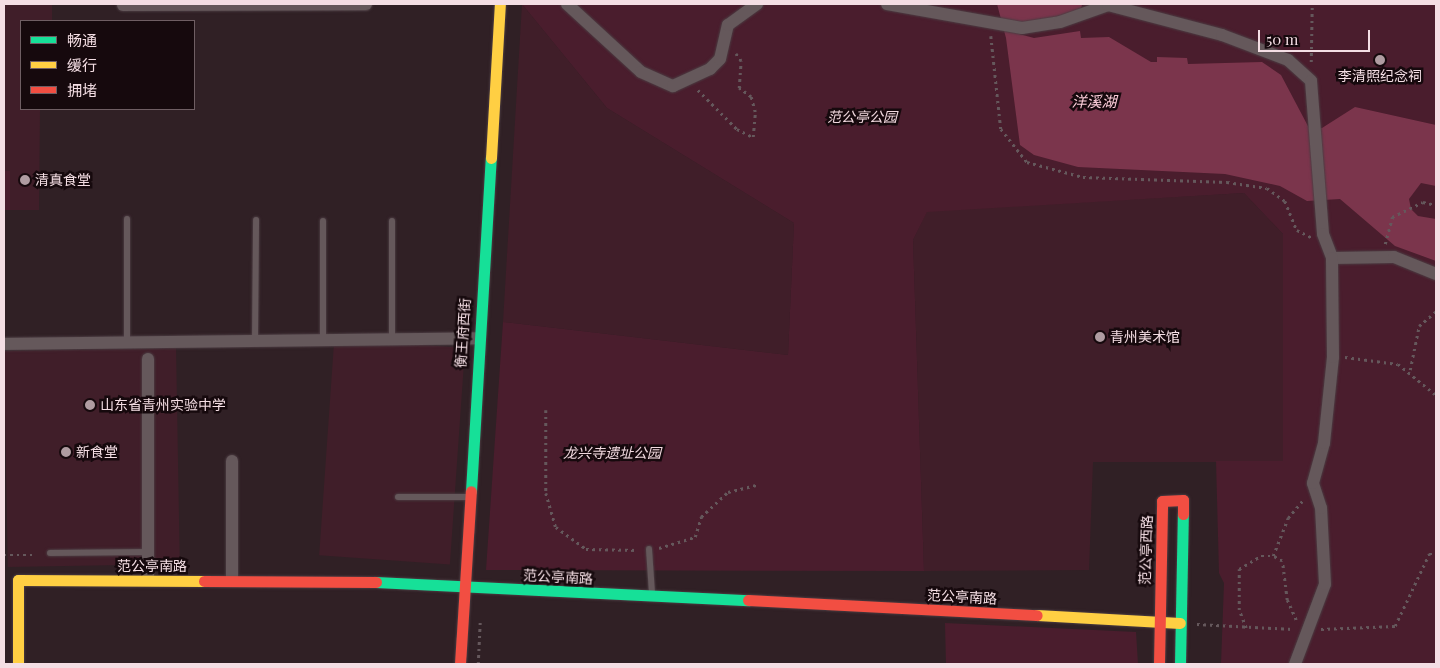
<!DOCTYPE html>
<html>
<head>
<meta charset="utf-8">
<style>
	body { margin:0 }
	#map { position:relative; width:1440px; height:668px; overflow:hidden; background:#302025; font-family:"Playfair Display","Noto Sans SC",serif }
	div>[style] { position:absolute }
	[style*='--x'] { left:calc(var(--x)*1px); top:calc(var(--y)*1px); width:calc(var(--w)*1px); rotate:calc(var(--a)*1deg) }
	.built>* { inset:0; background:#401e29; transform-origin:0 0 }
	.green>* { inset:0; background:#4a1d2d; transform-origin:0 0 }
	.water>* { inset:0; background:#7b354c }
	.path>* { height:2.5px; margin-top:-1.25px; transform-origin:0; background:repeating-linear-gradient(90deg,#65585c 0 2.5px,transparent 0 6.5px) }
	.roads { filter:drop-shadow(0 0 1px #4b3c42) drop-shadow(0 0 1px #4b3c42) }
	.lane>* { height:6px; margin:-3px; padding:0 3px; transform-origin:3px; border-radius:3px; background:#65585b }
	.street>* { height:12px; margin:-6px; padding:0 6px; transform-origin:6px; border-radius:6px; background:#65585b }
	.fast>* { height:11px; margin:-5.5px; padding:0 5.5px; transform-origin:5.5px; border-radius:5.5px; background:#16e098 }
	.slow>* { height:11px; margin:-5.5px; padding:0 5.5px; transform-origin:5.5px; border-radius:5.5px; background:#ffcf43 }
	.jam>* { height:11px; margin:-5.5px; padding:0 5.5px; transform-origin:5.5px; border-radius:5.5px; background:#f24e42 }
	.dots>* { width:14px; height:14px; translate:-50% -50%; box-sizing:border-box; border:2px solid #16090d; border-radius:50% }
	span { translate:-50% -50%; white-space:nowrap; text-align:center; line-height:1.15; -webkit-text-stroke:5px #16090d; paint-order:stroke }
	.poi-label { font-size:14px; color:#f4dee4 }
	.left { translate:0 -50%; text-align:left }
	.park-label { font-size:14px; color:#f1d9df; font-style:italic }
	.street-label { font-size:14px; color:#f4dee4 }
	.water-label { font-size:15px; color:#fccdd9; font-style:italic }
	.frame { position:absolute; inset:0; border:5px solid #f4dee4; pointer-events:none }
	.legend { position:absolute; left:20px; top:20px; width:175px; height:90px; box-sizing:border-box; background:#16090d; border:1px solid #6f5e63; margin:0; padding:6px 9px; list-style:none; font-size:15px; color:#f4dee4 }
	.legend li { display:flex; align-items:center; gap:10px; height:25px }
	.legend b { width:25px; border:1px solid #6f5e63 }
	.scale { position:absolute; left:1258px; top:30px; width:112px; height:22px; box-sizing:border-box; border:2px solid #f4dee4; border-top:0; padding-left:6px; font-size:15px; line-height:18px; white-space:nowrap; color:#f4dee4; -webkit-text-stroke:4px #16090d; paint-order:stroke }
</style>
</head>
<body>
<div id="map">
	<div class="built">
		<i style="clip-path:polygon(4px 4px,52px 4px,52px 21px,21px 21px,21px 109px,40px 109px,39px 210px,4px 210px)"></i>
		<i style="clip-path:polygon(522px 4px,607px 108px,794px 223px,788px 355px,503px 322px)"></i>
		<i style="clip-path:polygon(1244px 193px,1283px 234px,1283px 462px,1093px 462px,1089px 570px,924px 571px,913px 240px,927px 211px)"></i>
		<i style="left:176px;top:348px;width:216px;height:172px;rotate:89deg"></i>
		<i style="left:465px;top:348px;width:217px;height:131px;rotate:94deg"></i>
	</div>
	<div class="green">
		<i style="clip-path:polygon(522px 4px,1436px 4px,1436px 664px,1221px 664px,1224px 583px,1219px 573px,1216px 461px,1283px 461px,1283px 234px,1244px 193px,927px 212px,913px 240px,924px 571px,486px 570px,503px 322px,788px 355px,794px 223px,607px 108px)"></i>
		<i style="left:4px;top:171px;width:6px;height:39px"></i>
		<i style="clip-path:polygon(945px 623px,1136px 632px,1138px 664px,946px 664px)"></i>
	</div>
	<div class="water">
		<i style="clip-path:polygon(997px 4px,1082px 4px,1081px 11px,1019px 34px,1034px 38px,1080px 31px,1081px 38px,1109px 37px,1151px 62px,1157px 62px,1157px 57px,1187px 58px,1188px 64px,1262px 62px,1281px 75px,1309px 128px,1322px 128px,1355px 107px,1436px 125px,1436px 186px,1421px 183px,1409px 199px,1411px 209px,1418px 216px,1436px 219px,1436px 261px,1395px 246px,1340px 199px,1307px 201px,1280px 186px,1225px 174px,1078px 167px,1034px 155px,1020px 145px,1006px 38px)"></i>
	</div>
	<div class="path">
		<i style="--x:991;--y:36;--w:94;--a:83.9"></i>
		<i style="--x:1001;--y:129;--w:42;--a:51.8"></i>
		<i style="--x:1027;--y:162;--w:58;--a:15"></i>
		<i style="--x:1083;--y:177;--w:144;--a:2"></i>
		<i style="--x:1227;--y:182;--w:40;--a:8.5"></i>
		<i style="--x:1267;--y:188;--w:22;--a:36"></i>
		<i style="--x:1285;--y:201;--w:31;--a:68"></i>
		<i style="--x:1297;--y:230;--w:16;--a:27"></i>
		<i style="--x:1311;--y:62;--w:58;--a:-89"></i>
		<i style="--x:698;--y:90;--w:55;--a:45"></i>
		<i style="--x:737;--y:129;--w:18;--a:27"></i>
		<i style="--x:753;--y:137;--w:25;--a:-85"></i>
		<i style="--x:755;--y:112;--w:16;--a:-105"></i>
		<i style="--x:751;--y:97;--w:15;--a:-143"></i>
		<i style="--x:739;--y:88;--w:27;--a:-86"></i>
		<i style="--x:741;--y:61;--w:9;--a:-126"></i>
		<i style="--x:1385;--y:244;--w:28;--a:-75"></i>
		<i style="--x:1392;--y:217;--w:34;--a:-26"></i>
		<i style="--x:1423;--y:202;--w:13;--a:13"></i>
		<i style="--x:1345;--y:357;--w:53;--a:7.5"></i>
		<i style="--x:1398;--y:364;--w:49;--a:39.2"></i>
		<i style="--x:1410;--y:370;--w:45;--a:-78.4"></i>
		<i style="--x:1419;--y:326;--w:23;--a:-41"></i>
		<i style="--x:546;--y:410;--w:83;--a:90"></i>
		<i style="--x:546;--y:493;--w:35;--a:74"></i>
		<i style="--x:556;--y:527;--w:37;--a:36"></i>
		<i style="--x:586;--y:549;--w:52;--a:1.1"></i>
		<i style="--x:659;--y:548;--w:38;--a:-17"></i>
		<i style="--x:695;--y:537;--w:21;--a:-73"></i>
		<i style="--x:701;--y:517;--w:37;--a:-43"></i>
		<i style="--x:728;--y:492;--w:30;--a:-14"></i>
		<i style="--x:4;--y:555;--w:30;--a:0"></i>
		<i style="--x:1296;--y:620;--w:22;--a:-114"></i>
		<i style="--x:1287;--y:600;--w:39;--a:-97"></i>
		<i style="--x:1282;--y:561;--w:10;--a:-151"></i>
		<i style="--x:1273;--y:556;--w:41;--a:-68.5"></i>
		<i style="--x:1288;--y:518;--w:25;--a:-50"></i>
		<i style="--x:1197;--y:624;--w:96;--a:3"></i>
		<i style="--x:1246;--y:628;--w:19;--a:-111"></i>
		<i style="--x:1239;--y:610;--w:41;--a:-90"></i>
		<i style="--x:1239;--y:569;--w:26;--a:-31"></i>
		<i style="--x:1261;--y:556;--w:12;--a:0"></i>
		<i style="--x:1321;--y:629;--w:74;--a:-2.3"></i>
		<i style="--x:1395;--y:626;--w:80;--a:-64.7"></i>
		<i style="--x:1429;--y:554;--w:7;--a:0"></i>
		<i style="--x:478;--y:664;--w:43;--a:-87.3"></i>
	</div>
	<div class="roads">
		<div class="lane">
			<i style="--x:392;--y:339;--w:118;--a:-90"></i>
			<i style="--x:255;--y:341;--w:121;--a:-89.5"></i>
			<i style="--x:323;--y:342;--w:121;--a:-90"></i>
			<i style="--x:127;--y:343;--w:124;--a:-90"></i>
			<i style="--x:398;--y:497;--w:69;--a:0"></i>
			<i style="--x:649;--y:549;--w:44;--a:86.1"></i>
			<i style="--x:50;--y:553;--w:98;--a:-0.6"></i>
		</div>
		<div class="street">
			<i style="--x:567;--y:4;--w:100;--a:42.6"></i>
			<i style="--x:641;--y:72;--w:35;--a:24"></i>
			<i style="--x:673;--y:86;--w:41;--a:-24.7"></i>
			<i style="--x:710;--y:69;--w:14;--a:-45"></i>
			<i style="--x:720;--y:59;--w:35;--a:-77"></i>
			<i style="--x:728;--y:25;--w:36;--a:-36"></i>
			<i style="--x:887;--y:4;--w:137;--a:10.1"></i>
			<i style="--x:1022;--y:28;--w:38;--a:-9"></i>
			<i style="--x:1060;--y:22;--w:51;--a:-19.5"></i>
			<i style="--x:1108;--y:5;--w:118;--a:14.7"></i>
			<i style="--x:1222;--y:35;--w:71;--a:20.7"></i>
			<i style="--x:1288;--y:60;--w:31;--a:42"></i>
			<i style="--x:1311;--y:81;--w:153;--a:85.5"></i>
			<i style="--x:1323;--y:234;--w:26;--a:69"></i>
			<i style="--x:1332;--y:258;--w:62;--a:-0.9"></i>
			<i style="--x:1394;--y:257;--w:45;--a:22"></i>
			<i style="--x:123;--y:5;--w:243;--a:-0.2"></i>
			<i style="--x:4;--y:344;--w:474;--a:-0.7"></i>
			<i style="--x:148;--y:359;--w:221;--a:90"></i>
			<i style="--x:232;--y:581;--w:120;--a:-90"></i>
			<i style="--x:1295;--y:664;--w:85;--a:-69.4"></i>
			<i style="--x:1325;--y:584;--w:76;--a:-93"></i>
			<i style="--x:1321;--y:508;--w:26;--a:-108"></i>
			<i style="--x:1313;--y:483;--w:41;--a:-74.6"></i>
			<i style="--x:1324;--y:443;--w:86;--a:-84"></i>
			<i style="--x:1333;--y:357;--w:99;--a:-90.6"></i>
		</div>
		<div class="fast">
			<i style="--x:471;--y:491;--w:334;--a:-86.6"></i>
			<i style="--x:376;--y:582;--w:372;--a:2.8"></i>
			<i style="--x:1180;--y:664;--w:150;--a:-88.9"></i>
		</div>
		<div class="slow">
			<i style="--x:491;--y:158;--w:154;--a:-86.7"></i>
			<i style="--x:1037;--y:615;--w:143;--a:3.2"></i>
			<i style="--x:18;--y:664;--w:84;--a:-90"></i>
			<i style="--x:18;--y:580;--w:186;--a:0.3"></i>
		</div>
		<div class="jam">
			<i style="--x:204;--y:581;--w:172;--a:0.3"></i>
			<i style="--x:748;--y:600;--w:289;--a:3"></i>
			<i style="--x:460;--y:664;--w:173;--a:-86.4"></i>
			<i style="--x:1159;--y:664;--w:163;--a:-88.9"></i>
			<i style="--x:1162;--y:501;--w:21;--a:-3"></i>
			<i style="--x:1183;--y:500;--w:14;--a:90"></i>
		</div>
	</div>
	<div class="dots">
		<i style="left:1380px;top:60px;background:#af9ca1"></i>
		<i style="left:25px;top:180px;background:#af9ca1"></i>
		<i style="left:1100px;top:337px;background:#af9ca1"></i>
		<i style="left:90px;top:405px;background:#af9ca1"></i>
		<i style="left:66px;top:452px;background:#af9ca1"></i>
	</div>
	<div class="poi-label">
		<span style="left:1380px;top:76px">李清照纪念祠</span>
		<span class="left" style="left:35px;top:180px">清真食堂</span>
		<span class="left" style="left:1110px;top:337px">青州美术馆</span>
		<span class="left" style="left:100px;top:405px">山东省青州实验中学</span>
		<span class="left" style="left:76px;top:452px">新食堂</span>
	</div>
	<div class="park-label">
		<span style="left:862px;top:117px">范公亭公园</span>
		<span style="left:612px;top:453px">龙兴寺遗址公园</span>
	</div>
	<div class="street-label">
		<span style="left:463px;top:333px;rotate:-86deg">衡王府西街</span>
		<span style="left:1146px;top:550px;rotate:-88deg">范公亭西路</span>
		<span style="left:152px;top:566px">范公亭南路</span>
		<span style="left:558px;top:577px;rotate:3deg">范公亭南路</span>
		<span style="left:962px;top:597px;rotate:3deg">范公亭南路</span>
	</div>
	<div class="water-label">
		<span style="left:1094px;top:102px">洋溪湖</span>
	</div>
	<div class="frame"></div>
	<ul class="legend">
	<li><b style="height:6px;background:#16e098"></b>畅通</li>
	<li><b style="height:6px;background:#ffcf43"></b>缓行</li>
	<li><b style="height:6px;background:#f24e42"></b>拥堵</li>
	</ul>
	<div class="scale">50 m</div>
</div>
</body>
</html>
